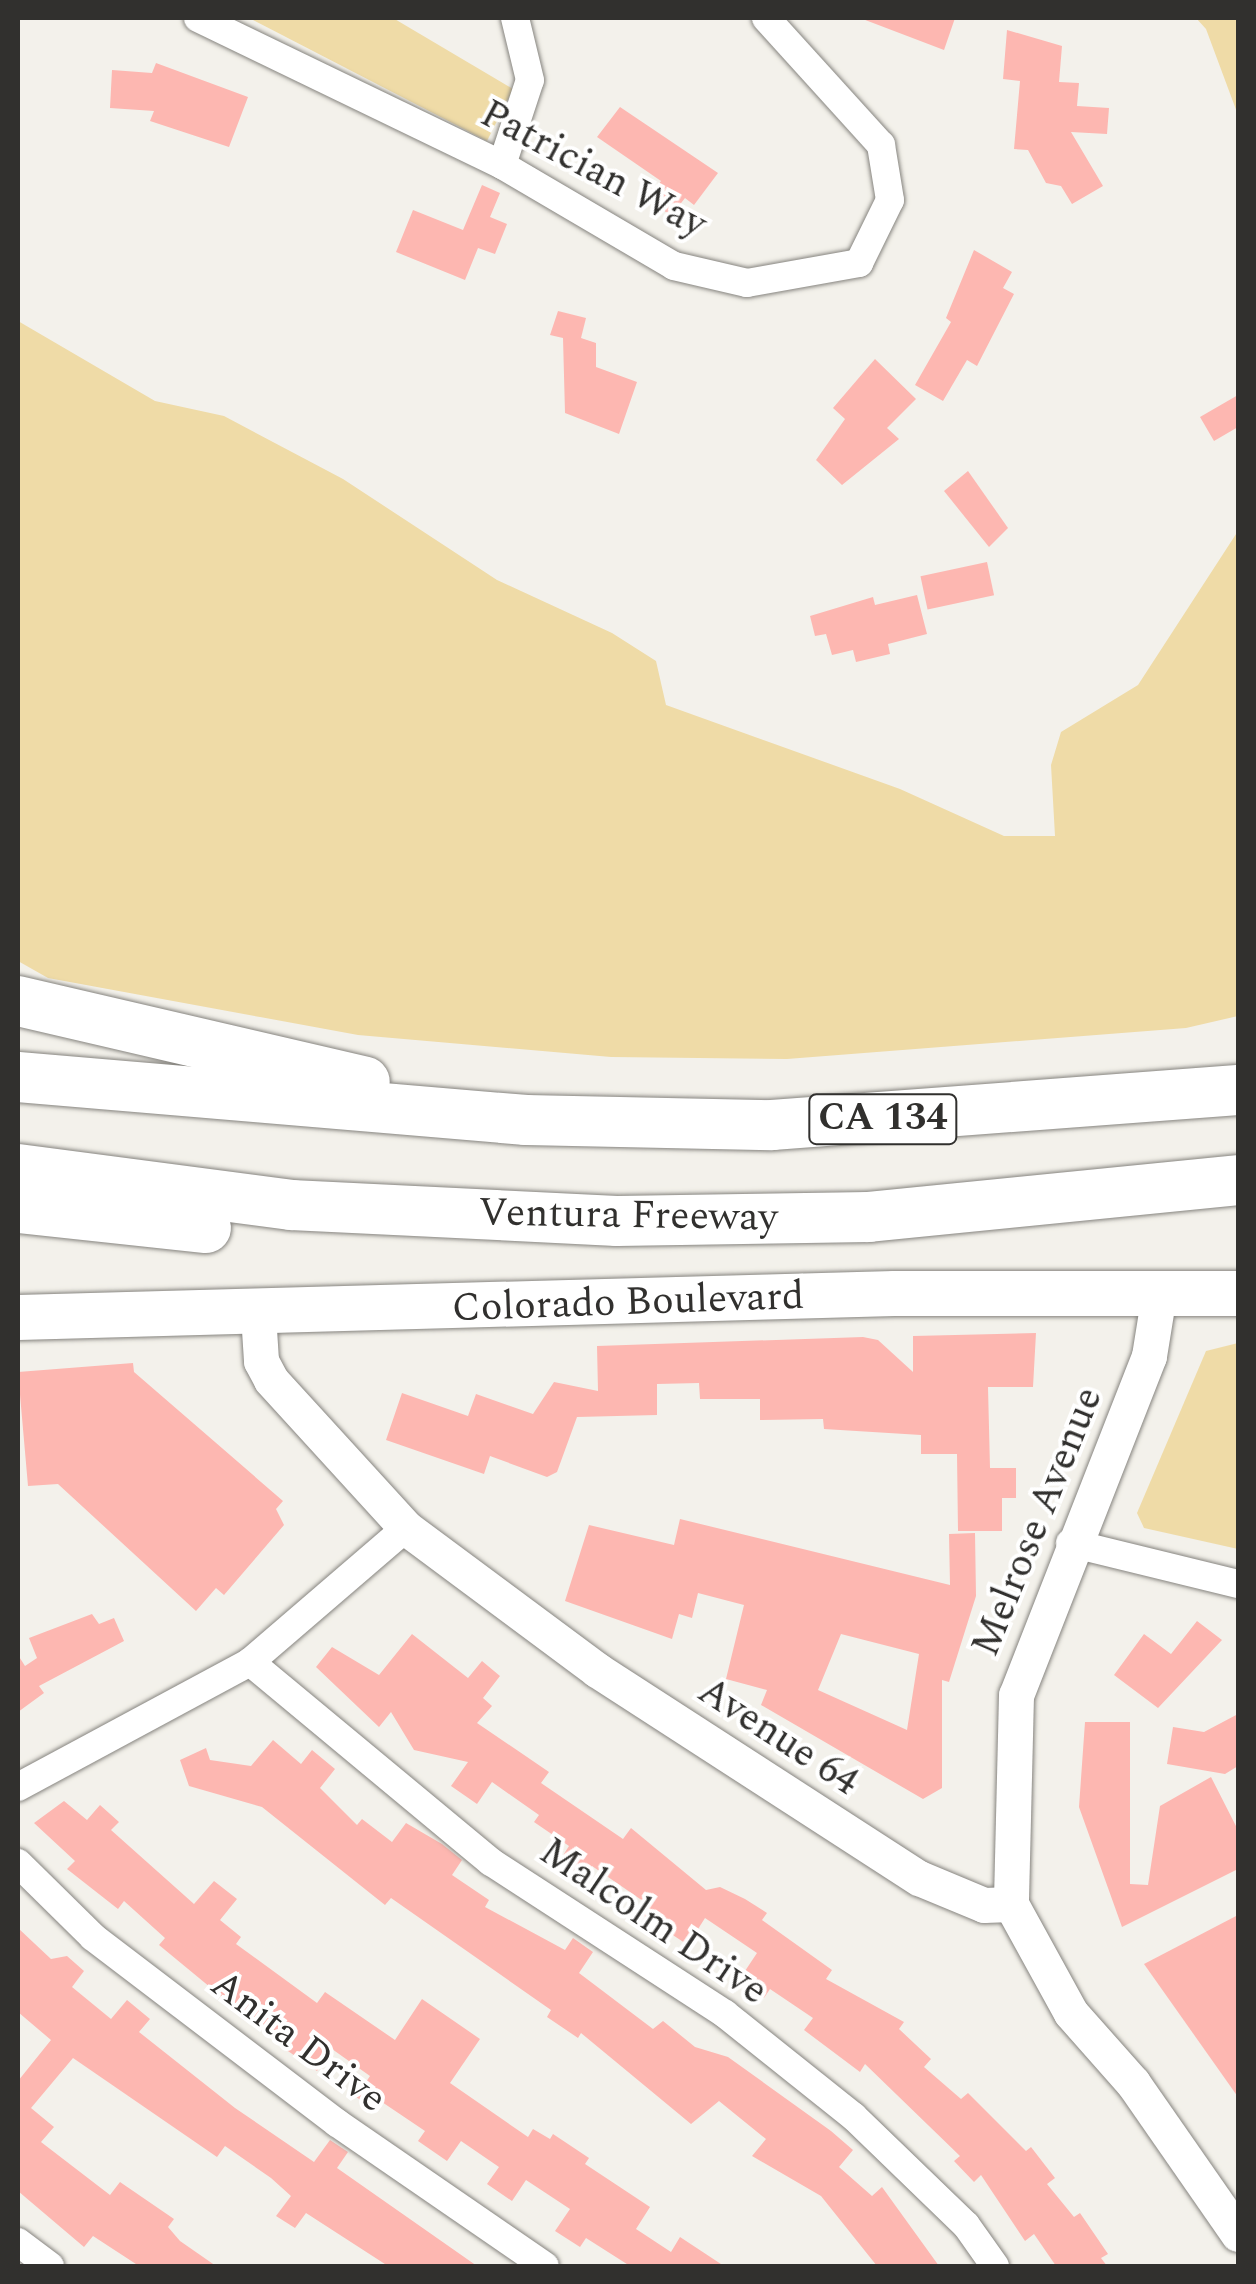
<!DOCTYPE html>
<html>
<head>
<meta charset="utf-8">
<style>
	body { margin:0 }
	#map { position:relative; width:1256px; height:2284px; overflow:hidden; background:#f3f1eb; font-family:Spectral,serif }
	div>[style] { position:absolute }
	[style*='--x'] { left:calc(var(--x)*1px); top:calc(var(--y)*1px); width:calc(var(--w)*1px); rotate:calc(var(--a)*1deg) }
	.green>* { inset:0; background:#efdba7 }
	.building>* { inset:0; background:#fdb7b1; transform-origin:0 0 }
	.roads { filter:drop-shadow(0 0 2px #86847f) drop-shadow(0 0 2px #86847f) }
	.minor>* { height:28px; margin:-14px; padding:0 14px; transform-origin:14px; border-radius:14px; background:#fff }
	.tertiary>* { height:35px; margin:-17.5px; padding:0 17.5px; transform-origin:17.5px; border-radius:17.5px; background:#fff }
	.primary>* { height:45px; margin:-22.5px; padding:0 22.5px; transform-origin:22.5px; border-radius:22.5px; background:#fff }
	.motorway>* { height:50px; margin:-25px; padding:0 25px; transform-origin:25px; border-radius:25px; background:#fff }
	span { translate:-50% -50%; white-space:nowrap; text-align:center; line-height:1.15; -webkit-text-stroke:8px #fff; paint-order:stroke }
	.shield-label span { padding:2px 8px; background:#fff; border:2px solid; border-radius:8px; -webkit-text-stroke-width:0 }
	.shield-label { font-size:38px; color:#31302e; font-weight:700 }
	.street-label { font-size:40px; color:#31302e }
	.frame { position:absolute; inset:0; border:20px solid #31302e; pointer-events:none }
</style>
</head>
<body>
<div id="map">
	<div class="green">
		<i style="clip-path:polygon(249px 18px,393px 18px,513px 89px,487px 141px)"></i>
		<i style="clip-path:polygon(1196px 18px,1238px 18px,1238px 115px,1206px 29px)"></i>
		<i style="clip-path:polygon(18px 321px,155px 401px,224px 416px,343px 479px,497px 580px,612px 633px,656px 661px,666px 705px,900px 789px,1004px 836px,1055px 836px,1051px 765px,1061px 732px,1138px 685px,1238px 531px,1238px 1016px,1186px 1028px,787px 1059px,611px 1057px,358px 1035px,48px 978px,18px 961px)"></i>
		<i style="clip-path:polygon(1238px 1343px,1238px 1549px,1144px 1528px,1137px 1513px,1206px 1351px)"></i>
	</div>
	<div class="building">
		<i style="clip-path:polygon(860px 18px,955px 18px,944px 50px)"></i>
		<i style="clip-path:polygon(1007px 30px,1062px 46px,1059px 82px,1079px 83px,1077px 106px,1109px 108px,1107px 134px,1071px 132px,1103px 186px,1072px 204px,1061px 186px,1046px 183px,1028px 150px,1014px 149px,1020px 81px,1003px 79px)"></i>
		<i style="clip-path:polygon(156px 63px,248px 97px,229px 147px,150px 121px,154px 111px,110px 108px,112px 70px,152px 73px)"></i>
		<i style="clip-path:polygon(620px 107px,718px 173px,694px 205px,685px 198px,671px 216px,648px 198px,661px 181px,597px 137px)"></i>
		<i style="clip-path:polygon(482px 185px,500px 193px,490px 217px,507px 224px,495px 254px,478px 248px,465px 280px,396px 252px,413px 210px,463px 230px)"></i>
		<i style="clip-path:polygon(974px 250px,1012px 272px,1003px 288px,1014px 294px,977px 366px,967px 360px,943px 401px,915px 385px,951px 322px,946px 318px)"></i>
		<i style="clip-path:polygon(558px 311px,586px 318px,581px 338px,596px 343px,596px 367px,637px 382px,619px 434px,565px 413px,563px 338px,550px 335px)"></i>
		<i style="clip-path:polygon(875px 359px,916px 399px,887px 428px,899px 439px,842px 485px,816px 460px,845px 419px,833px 408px)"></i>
		<i style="clip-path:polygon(1238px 395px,1238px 427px,1214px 441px,1200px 417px)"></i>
		<i style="clip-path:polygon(968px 471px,1008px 528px,989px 547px,944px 491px)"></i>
		<i style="left:987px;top:562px;width:34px;height:68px;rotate:78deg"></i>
		<i style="clip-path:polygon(917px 595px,927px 634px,888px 644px,890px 654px,856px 662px,853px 650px,832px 655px,826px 634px,815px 636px,810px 616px,873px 597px,875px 605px)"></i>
		<i style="clip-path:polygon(1036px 1333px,1033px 1387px,988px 1387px,990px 1468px,1016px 1468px,1016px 1498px,1002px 1498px,1002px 1531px,958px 1531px,957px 1454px,921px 1454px,921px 1435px,824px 1429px,823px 1419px,760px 1420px,760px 1399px,700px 1399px,699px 1383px,657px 1384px,657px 1415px,577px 1417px,557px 1472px,547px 1477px,490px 1456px,484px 1474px,386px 1440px,402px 1393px,468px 1416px,476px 1394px,533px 1414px,554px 1382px,598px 1391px,597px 1346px,863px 1337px,878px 1340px,913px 1372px,913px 1336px)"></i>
		<i style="clip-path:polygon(133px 1363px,134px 1372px,283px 1501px,276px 1509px,284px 1525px,224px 1595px,216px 1588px,196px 1611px,58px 1484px,28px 1486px,18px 1372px)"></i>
		<i style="clip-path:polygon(evenodd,680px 1519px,950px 1585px,949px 1534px,975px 1533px,976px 1596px,949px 1682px,942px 1680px,942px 1788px,923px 1799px,761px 1705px,767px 1690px,726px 1679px,744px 1605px,698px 1593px,692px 1618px,679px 1614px,672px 1639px,565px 1601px,589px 1525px,674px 1545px,680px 1519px,841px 1634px,919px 1654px,907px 1730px,818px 1690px,841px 1634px)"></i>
		<i style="clip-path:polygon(92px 1614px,99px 1624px,114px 1618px,124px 1641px,39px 1686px,44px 1693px,18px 1712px,18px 1655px,25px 1666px,37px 1658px,29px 1638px)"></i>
		<i style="clip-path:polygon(1197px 1621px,1222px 1640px,1158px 1708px,1114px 1675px,1144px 1634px,1171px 1654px)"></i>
		<i style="clip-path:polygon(412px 1634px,468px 1678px,482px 1661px,500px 1676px,483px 1698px,492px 1706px,477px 1723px,549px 1772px,541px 1783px,623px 1839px,631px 1828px,706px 1890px,720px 1887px,745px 1899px,767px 1913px,762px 1920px,832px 1970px,826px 1979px,904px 2022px,899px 2029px,931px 2059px,924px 2067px,961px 2099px,968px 2093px,1026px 2151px,1031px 2147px,1055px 2178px,1047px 2184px,1074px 2217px,1080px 2213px,1108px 2254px,1101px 2258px,1107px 2266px,1056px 2266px,1034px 2234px,1025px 2241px,981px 2175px,974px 2182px,954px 2161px,960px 2156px,865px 2064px,860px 2072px,804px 2030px,813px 2018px,770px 1989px,764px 1998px,739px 1980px,757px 1953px,705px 1918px,688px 1945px,636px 1911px,643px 1901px,592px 1866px,586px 1877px,560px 1860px,569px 1846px,534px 1822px,539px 1815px,492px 1782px,477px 1804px,451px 1786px,468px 1762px,414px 1750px,391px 1712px,379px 1727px,316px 1667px,332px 1647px,379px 1675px)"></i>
		<i style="clip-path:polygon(1238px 1714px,1238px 1766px,1225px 1774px,1167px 1764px,1173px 1727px,1204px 1732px)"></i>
		<i style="clip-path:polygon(1085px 1722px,1130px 1722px,1130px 1884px,1148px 1885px,1160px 1806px,1211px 1777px,1238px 1830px,1238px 1869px,1122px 1927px,1079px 1807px)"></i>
		<i style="clip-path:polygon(273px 1740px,301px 1764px,312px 1750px,335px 1769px,320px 1788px,357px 1825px,362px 1819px,392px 1842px,406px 1823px,442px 1844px,462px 1860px,452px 1875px,489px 1900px,485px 1907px,565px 1950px,573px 1938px,593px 1952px,579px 1973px,653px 2029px,663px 2021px,695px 2047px,728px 2057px,831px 2131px,853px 2150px,839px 2167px,872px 2196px,882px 2187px,939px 2266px,877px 2266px,821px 2196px,752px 2156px,766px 2139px,719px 2101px,691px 2124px,581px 2033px,578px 2038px,547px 2017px,551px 2010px,391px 1898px,385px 1905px,262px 1807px,189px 1786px,180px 1760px,206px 1748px,210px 1760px,251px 1766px)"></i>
		<i style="clip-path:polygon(64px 1801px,87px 1820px,100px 1805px,119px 1822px,111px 1830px,194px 1904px,214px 1881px,237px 1899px,220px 1920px,241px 1937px,236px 1944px,317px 2003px,325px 1992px,395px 2040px,422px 1999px,480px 2039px,450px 2083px,528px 2137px,533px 2129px,550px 2139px,553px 2134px,589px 2158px,585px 2164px,650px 2207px,636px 2229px,671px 2252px,680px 2237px,724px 2266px,630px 2266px,586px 2238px,580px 2247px,555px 2231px,570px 2209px,526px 2180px,512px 2201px,487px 2184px,499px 2167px,461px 2141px,447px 2161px,418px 2141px,425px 2131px,379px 2100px,373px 2108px,356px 2097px,370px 2076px,332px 2049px,317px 2071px,285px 2049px,159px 1945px,165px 1938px,124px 1901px,118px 1909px,67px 1869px,75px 1861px,34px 1823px)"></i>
		<i style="clip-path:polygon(1238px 1915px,1238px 2097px,1144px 1964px)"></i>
		<i style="clip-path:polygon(18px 1928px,51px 1959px,67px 1956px,84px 1971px,72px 1987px,111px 2019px,127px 2000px,150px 2019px,139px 2032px,235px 2108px,314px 2162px,330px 2140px,348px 2152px,337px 2168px,477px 2266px,388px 2266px,306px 2213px,295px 2228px,276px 2216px,291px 2196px,271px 2178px,225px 2146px,217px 2157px,73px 2058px,31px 2108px,54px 2127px,41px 2142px,110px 2195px,120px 2182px,174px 2219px,168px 2227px,180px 2241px,216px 2266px,139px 2266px,93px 2236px,84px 2247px,18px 2191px,18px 2081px,51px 2040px,18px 2012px)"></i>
	</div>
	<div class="roads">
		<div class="minor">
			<i style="--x:198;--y:18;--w:338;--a:25.8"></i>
			<i style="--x:502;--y:165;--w:199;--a:30.4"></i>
			<i style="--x:674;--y:266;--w:75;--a:13.1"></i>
			<i style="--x:747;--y:283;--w:114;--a:-10.1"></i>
			<i style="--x:859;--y:263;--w:70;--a:-63.8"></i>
			<i style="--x:890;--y:200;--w:56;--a:-99.3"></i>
			<i style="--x:881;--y:145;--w:171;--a:-132.2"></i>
			<i style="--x:502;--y:165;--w:89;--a:-71.8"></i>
			<i style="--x:530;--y:80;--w:64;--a:-103.6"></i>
			<i style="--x:1070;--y:1543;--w:173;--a:13.7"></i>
			<i style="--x:250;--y:1662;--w:313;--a:39.7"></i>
			<i style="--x:491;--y:1862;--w:279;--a:33"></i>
			<i style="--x:725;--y:2014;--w:164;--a:38.6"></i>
			<i style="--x:853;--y:2116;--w:157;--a:44"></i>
			<i style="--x:966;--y:2225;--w:50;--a:54.7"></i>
			<i style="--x:18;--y:1787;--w:264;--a:-28.3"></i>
			<i style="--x:250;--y:1662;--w:206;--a:-40.7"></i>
			<i style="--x:18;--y:1863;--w:105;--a:44.6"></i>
			<i style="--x:93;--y:1937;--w:307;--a:37.3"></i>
			<i style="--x:337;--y:2123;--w:252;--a:34.5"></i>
			<i style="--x:18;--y:2242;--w:40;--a:37"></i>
		</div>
		<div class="tertiary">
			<i style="--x:1159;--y:1294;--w:63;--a:99.2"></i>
			<i style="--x:1149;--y:1356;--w:364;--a:111.4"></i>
			<i style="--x:1016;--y:1695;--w:209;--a:91.4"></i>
			<i style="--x:1011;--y:1904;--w:124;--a:61.2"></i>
			<i style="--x:1071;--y:2013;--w:94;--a:48.5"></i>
			<i style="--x:1133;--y:2083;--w:184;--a:55.2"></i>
			<i style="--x:258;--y:1314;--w:47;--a:86.3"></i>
			<i style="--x:261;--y:1361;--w:21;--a:62"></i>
			<i style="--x:271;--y:1380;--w:200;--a:47.6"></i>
			<i style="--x:406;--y:1528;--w:238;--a:36.6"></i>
			<i style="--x:597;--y:1670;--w:383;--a:32.9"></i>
			<i style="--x:919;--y:1878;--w:70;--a:22.6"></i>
			<i style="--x:984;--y:1905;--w:27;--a:-2"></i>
		</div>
		<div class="primary">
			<i style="--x:18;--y:1317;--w:876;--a:-1.57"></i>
			<i style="--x:894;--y:1293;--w:344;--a:0"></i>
		</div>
		<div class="motorway">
			<i style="--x:18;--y:1001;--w:356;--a:13.1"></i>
			<i style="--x:18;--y:1077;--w:510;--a:4.84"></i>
			<i style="--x:526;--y:1120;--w:246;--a:1.2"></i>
			<i style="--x:772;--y:1125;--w:467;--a:-4.3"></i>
			<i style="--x:18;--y:1169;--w:275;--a:7.5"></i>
			<i style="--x:291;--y:1205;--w:326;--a:2.8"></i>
			<i style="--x:617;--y:1221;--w:252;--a:-0.9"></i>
			<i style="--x:869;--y:1217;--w:371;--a:-5.7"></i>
			<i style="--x:18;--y:1208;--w:189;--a:6.1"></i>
		</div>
	</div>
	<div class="shield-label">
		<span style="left:883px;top:1119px">CA 134</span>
	</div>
	<div class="street-label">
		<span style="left:593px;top:170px;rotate:28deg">Patrician Way</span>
		<span style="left:628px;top:1216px;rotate:1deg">Ventura Freeway</span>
		<span style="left:628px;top:1303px;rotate:-2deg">Colorado Boulevard</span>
		<span style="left:1038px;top:1522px;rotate:-68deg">Melrose Avenue</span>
		<span style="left:778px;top:1737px;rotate:33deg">Avenue 64</span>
		<span style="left:653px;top:1922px;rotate:34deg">Malcolm Drive</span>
		<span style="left:298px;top:2042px;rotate:37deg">Anita Drive</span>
	</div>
	<div class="frame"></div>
</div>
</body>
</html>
